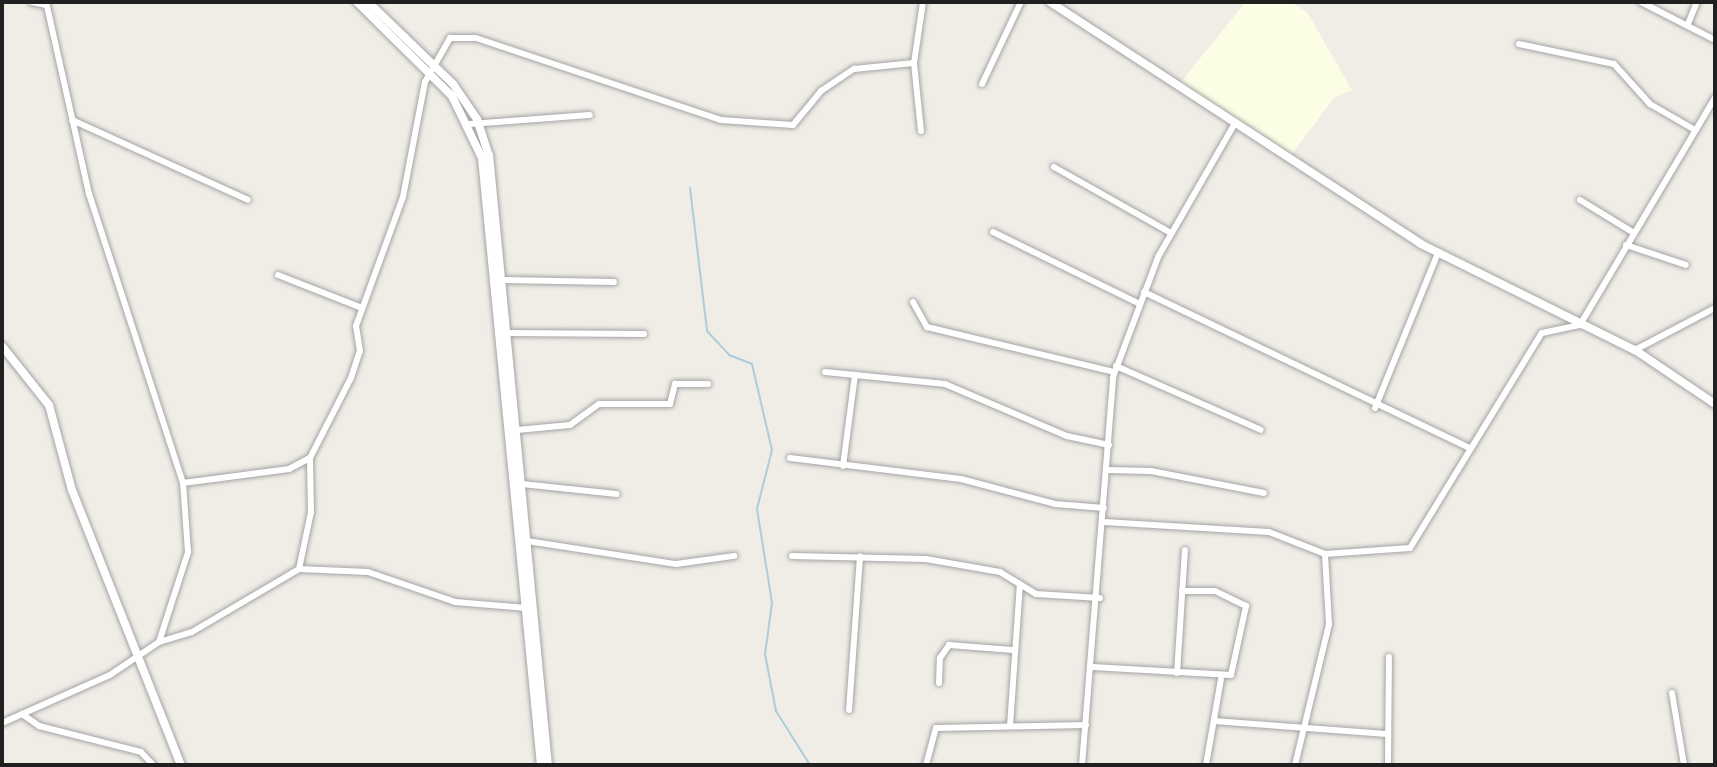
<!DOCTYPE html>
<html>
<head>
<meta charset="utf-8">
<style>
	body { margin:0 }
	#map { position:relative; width:1717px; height:767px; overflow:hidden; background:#f0ede7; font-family:"Nunito Sans",sans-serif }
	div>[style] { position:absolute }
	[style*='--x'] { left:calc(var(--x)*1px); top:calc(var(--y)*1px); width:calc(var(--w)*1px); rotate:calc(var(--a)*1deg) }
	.education>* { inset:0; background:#fbfde4 }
	.stream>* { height:2px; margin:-1px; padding:0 1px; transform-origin:1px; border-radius:1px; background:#accdd9 }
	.roads { filter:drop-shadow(0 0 2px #a4a4a4) drop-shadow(0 0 2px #a4a4a4) }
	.minor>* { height:6px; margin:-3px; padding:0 3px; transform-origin:3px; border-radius:3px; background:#fff }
	.tertiary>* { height:8px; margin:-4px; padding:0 4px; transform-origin:4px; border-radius:4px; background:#fff }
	span { translate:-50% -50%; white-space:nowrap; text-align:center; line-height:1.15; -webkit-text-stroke:7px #fff; paint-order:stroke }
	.frame { position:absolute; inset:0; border:4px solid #202020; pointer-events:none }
</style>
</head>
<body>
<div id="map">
	<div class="education">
		<i style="clip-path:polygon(1290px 2px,1307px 12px,1352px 90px,1334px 98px,1292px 154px,1181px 82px,1244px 4px)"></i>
	</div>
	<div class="stream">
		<i style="--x:690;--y:188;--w:144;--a:83.2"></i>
		<i style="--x:707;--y:331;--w:33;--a:47"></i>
		<i style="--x:729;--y:355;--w:25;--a:21"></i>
		<i style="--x:752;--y:364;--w:88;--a:76.9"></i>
		<i style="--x:772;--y:450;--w:61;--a:104.3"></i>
		<i style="--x:757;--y:509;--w:95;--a:80.9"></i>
		<i style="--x:772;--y:603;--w:51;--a:97.8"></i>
		<i style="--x:765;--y:654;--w:58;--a:79.1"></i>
		<i style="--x:776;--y:711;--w:64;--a:57.8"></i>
	</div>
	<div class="roads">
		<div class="minor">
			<i style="--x:31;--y:2;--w:15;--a:11"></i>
			<i style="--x:1641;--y:2;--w:83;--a:27.2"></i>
			<i style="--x:1688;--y:24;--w:24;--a:-68"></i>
			<i style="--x:1519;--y:44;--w:97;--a:11.9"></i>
			<i style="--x:1614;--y:64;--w:54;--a:48"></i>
			<i style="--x:1650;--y:104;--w:52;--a:30"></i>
			<i style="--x:982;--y:84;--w:91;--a:-64.6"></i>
			<i style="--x:72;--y:120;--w:193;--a:24.4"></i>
			<i style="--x:470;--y:124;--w:120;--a:-4.3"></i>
			<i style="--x:921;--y:131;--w:68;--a:-95.9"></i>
			<i style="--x:914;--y:63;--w:62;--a:-81.6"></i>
			<i style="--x:1054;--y:167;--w:134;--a:29.4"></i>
			<i style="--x:1580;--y:200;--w:63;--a:31.4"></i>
			<i style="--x:993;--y:232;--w:161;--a:26.1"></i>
			<i style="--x:1626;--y:245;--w:63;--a:18.4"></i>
			<i style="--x:278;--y:275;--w:90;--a:21.4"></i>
			<i style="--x:503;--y:280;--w:111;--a:1"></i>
			<i style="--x:1144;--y:292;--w:361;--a:25.6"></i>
			<i style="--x:913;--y:302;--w:29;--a:61"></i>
			<i style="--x:927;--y:327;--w:192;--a:13.5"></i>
			<i style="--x:508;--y:333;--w:136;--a:0.4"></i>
			<i style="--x:1635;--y:350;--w:90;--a:-27.7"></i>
			<i style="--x:1116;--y:366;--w:158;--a:23.8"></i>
			<i style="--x:825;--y:372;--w:121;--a:5.7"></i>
			<i style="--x:945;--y:384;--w:133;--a:23.1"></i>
			<i style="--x:1067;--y:436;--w:43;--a:12.1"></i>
			<i style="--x:1375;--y:408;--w:167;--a:-67.9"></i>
			<i style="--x:517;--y:430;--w:53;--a:-5.4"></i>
			<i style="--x:570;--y:425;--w:36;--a:-36"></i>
			<i style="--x:599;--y:404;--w:71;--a:0"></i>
			<i style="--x:670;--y:404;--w:21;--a:-76"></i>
			<i style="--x:675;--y:384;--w:33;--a:0"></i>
			<i style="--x:790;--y:458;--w:172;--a:7"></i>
			<i style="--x:961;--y:479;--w:97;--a:14.9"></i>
			<i style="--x:1055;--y:504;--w:49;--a:4.7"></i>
			<i style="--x:843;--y:466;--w:92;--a:-82.5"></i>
			<i style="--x:1107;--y:470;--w:44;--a:1.3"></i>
			<i style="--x:1151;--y:471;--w:115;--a:11"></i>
			<i style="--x:183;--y:483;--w:107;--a:-7.5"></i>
			<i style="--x:289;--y:469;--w:24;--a:-28"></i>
			<i style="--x:310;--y:458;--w:90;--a:-62.9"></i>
			<i style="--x:351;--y:378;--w:28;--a:-72"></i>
			<i style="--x:360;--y:351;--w:25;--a:-99"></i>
			<i style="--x:356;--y:326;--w:137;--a:-70"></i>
			<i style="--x:403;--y:197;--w:117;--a:-79.2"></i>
			<i style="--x:425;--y:82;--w:51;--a:-60.4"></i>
			<i style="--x:450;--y:38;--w:26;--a:0"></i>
			<i style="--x:476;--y:38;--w:258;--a:18.5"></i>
			<i style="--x:721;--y:120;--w:72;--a:4"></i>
			<i style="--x:793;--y:125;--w:44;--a:-50.5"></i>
			<i style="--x:821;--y:91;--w:40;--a:-34"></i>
			<i style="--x:854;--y:69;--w:60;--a:-5.7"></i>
			<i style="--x:522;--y:484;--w:95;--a:6.1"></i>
			<i style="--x:1104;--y:522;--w:165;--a:3.5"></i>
			<i style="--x:1269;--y:532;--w:60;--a:21.4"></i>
			<i style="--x:1325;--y:554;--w:85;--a:-4"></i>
			<i style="--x:1410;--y:548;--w:252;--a:-58.5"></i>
			<i style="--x:1542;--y:333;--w:39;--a:-12"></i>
			<i style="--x:1580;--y:325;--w:264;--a:-59.3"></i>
			<i style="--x:527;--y:541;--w:151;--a:8.8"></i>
			<i style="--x:676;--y:564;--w:59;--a:-7.9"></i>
			<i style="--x:792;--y:556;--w:134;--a:1.3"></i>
			<i style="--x:926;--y:559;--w:75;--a:10"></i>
			<i style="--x:1000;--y:572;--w:42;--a:31.4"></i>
			<i style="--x:1036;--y:594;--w:64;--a:3.6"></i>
			<i style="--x:299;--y:569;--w:58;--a:-78.1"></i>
			<i style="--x:311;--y:512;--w:54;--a:-91.1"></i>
			<i style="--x:159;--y:642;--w:34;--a:-17"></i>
			<i style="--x:192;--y:632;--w:124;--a:-30.5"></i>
			<i style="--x:299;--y:569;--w:69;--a:2.5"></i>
			<i style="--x:368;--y:572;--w:92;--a:19"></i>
			<i style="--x:455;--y:602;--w:72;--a:4.8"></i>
			<i style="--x:1093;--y:667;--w:138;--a:3.3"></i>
			<i style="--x:1231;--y:675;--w:71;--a:-77.7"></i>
			<i style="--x:1246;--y:606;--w:34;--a:-154"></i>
			<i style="--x:1215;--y:591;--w:33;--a:180"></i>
			<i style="--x:1177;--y:673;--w:123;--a:-86.3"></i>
			<i style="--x:939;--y:683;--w:25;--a:-88"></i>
			<i style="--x:940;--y:658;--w:16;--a:-55"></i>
			<i style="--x:949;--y:645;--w:64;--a:4.5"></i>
			<i style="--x:1672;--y:693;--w:73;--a:80.5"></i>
			<i style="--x:849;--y:710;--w:154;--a:-85.9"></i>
			<i style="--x:22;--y:714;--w:21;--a:35"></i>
			<i style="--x:39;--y:726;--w:105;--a:14.3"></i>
			<i style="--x:141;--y:752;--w:18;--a:47"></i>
			<i style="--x:1214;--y:721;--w:173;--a:4.3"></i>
			<i style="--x:2;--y:723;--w:118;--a:-24"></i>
			<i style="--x:110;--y:675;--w:59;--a:-34"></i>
			<i style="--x:159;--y:642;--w:95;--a:-72.1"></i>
			<i style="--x:188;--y:552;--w:69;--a:-94.1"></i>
			<i style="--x:183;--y:483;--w:304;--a:-108"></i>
			<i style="--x:89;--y:194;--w:197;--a:-102.6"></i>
			<i style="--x:1010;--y:726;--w:142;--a:-86"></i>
			<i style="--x:926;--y:765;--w:38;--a:-75"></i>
			<i style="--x:936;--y:728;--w:150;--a:-1.1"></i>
			<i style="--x:1082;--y:765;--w:389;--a:-85.4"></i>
			<i style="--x:1113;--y:377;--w:128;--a:-69.4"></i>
			<i style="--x:1158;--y:257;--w:155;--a:-60.1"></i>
			<i style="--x:1206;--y:765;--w:87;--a:-80.1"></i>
			<i style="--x:1295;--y:765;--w:145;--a:-76.4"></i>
			<i style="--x:1329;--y:624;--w:70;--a:-93.3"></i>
			<i style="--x:1388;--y:765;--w:108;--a:-89.5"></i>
		</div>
		<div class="tertiary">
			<i style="--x:357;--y:2;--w:134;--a:44.7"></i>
			<i style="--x:452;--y:96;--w:69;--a:64.2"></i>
			<i style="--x:482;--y:158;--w:610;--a:84.45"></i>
			<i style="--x:368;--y:2;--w:118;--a:44"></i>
			<i style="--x:453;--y:84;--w:42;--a:55.6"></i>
			<i style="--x:477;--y:119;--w:38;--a:72"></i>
			<i style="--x:489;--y:155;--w:613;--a:84.48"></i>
			<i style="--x:1050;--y:2;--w:443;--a:33.1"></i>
			<i style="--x:1421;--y:244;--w:239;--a:26.4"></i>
			<i style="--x:1635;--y:350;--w:97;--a:34"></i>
			<i style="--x:2;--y:346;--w:75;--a:51.5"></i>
			<i style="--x:49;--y:405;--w:88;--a:74.9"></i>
			<i style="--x:72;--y:490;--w:296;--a:68.4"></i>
		</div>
	</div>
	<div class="frame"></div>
</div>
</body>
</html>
